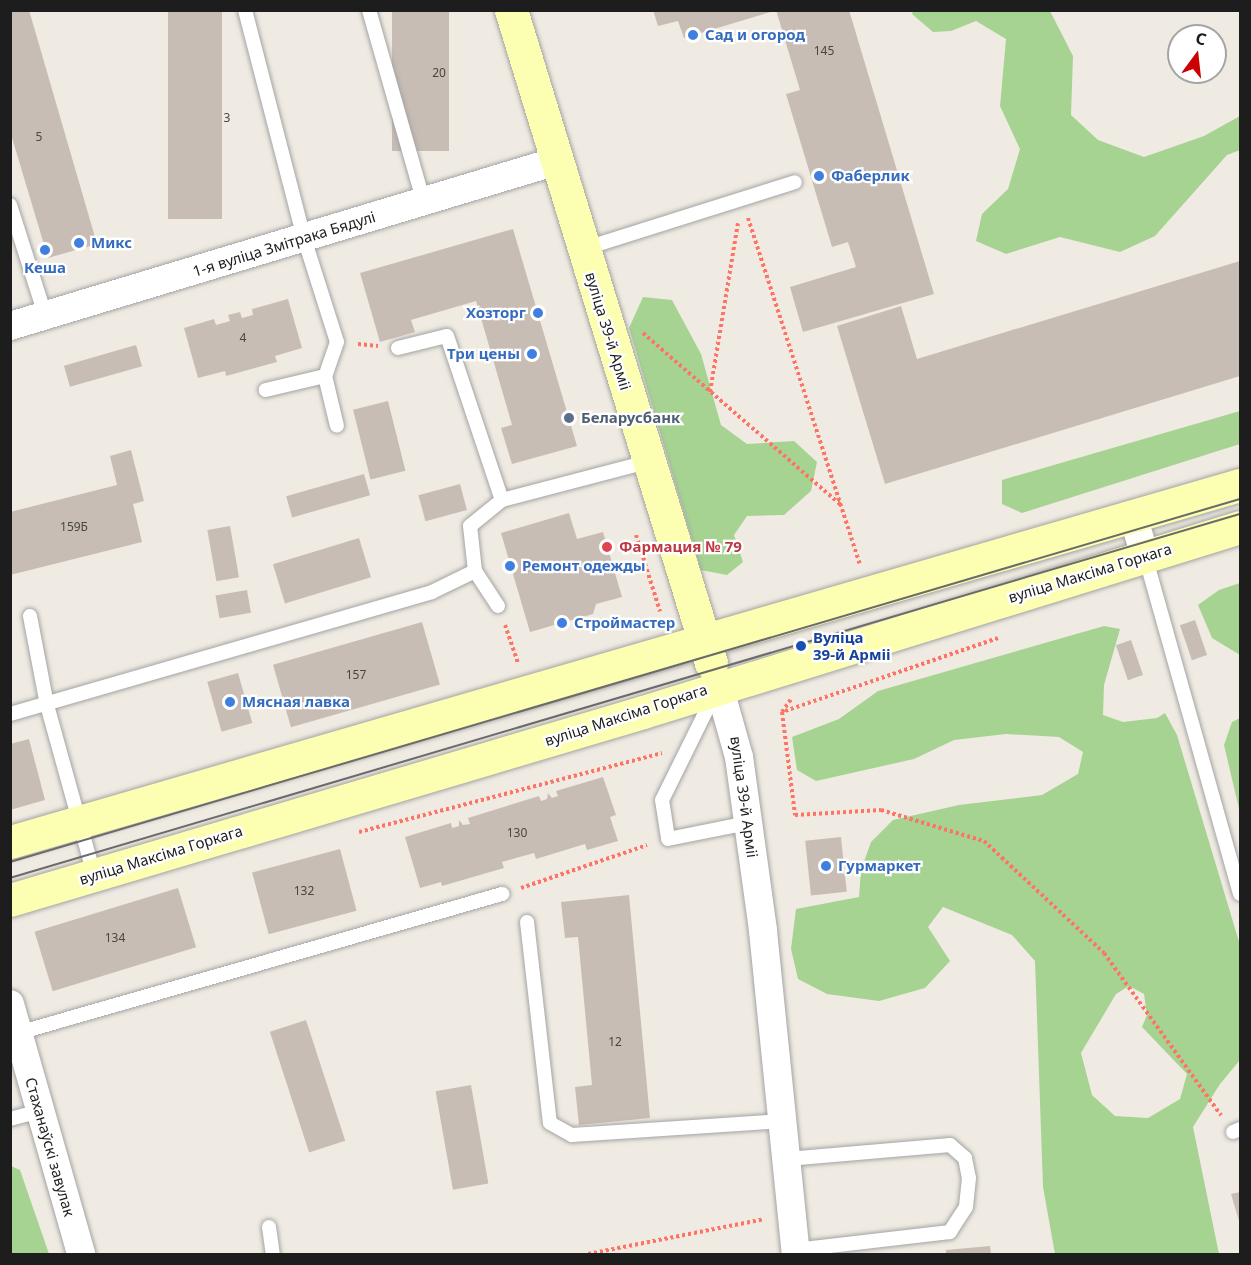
<!DOCTYPE html>
<html>
<head>
<meta charset="utf-8">
<style>
	body { margin:0 }
	#map { position:relative; width:1251px; height:1265px; overflow:hidden; background:#f0ebe2; font-family:"Noto Sans",sans-serif }
	div>[style] { position:absolute }
	[style*='--x'] { left:calc(var(--x)*1px); top:calc(var(--y)*1px); width:calc(var(--w)*1px); rotate:calc(var(--a)*1deg) }
	.forest>* { inset:0; background:#a6d392 }
	.building>* { inset:0; background:#c8bdb5; transform-origin:0 0 }
	.path>* { height:4px; margin-top:-2px; transform-origin:0; background:repeating-linear-gradient(90deg,#ff7364 0 3px,transparent 0 6px) }
	.roads { filter:drop-shadow(0 0 2px #a4a4a4) drop-shadow(0 0 2px #a4a4a4) }
	.lane>* { height:14px; margin:-7px; padding:0 7px; transform-origin:7px; border-radius:7px; background:#fff }
	.street>* { height:28px; margin:-14px; padding:0 14px; transform-origin:14px; border-radius:14px; background:#fff }
	.secondary>* { height:33px; margin:-16.5px; padding:0 16.5px; transform-origin:16.5px; border-radius:16.5px; background:#fcffb1 }
	.tram>* { height:1.5px; margin:-0.75px; padding:0 0.75px; transform-origin:0.75px; border-radius:0.75px; background:#6b6b6b }
	.dots>* { width:16px; height:16px; translate:-50% -50%; box-sizing:border-box; border:3px solid #fff; border-radius:50% }
	span { translate:-50% -50%; white-space:nowrap; text-align:center; line-height:1.15; -webkit-text-stroke:4.5px #fff; paint-order:stroke }
	.number-label { font-size:12px; color:#484543 }
	.number-label span { -webkit-text-stroke-width:0 }
	.shop-label { font-size:15px; color:#366cbe; font-weight:700 }
	.left { translate:0 -50%; text-align:left }
	.right { translate:-100% -50%; text-align:right }
	.street-label { font-size:15px; color:#1d1d1d }
	.service-label { font-size:15px; color:#4e5e75; font-weight:700 }
	.health-label { font-size:15px; color:#be3a42; font-weight:700 }
	.transit-label { font-size:15px; color:#164399; font-weight:700 }
	.frame { position:absolute; inset:0; border:12px solid #1d1d1d; pointer-events:none }
	.north { position:absolute; left:1167px; top:24px; width:60px; height:60px; box-sizing:border-box; background:#fff; border:2px solid #a5a5a5; border-radius:50%; rotate:15deg; font-size:16px; font-weight:700; line-height:24px; text-align:center; color:#1d1d1d }
	.north::after { content:''; display:block; margin:auto; width:21px; height:27px; background:#cb0002; clip-path:polygon(50% 0,100% 100%,50% 72%,0 100%) }
</style>
</head>
<body>
<div id="map">
	<div class="forest">
		<i style="clip-path:polygon(913px 10px,1050px 11px,1073px 56px,1071px 115px,1098px 140px,1144px 157px,1204px 136px,1240px 116px,1240px 150px,1227px 155px,1155px 236px,1120px 252px,1060px 237px,1006px 254px,976px 241px,982px 214px,1008px 189px,1020px 149px,1000px 106px,1006px 39px,976px 21px,951px 31px,933px 32px,912px 14px)"></i>
		<i style="clip-path:polygon(643px 297px,672px 300px,701px 354px,721px 425px,747px 444px,794px 441px,817px 462px,811px 491px,784px 515px,747px 516px,734px 535px,743px 562px,727px 575px,701px 570px,629px 328px)"></i>
		<i style="clip-path:polygon(1240px 411px,1240px 444px,1022px 513px,1002px 504px,1002px 480px)"></i>
		<i style="clip-path:polygon(1240px 583px,1240px 655px,1212px 638px,1198px 605px,1219px 590px)"></i>
		<i style="clip-path:polygon(evenodd,1104px 626px,1120px 629px,1104px 685px,1103px 715px,1123px 722px,1157px 718px,1165px 713px,1177px 735px,1240px 945px,1240px 1060px,1220px 1084px,1193px 1127px,1219px 1254px,1055px 1254px,1043px 1187px,1035px 961px,1012px 935px,943px 907px,928px 927px,950px 961px,925px 988px,879px 1001px,827px 994px,798px 979px,791px 949px,796px 909px,859px 897px,861px 870px,871px 842px,893px 820px,959px 805px,1042px 795px,1078px 774px,1083px 752px,1059px 737px,1006px 734px,954px 740px,914px 759px,816px 781px,797px 770px,792px 737px,839px 719px,878px 691px,1104px 626px,1129px 986px,1144px 994px,1147px 1015px,1142px 1027px,1187px 1074px,1180px 1099px,1148px 1118px,1115px 1116px,1092px 1095px,1081px 1053px,1116px 994px,1129px 986px)"></i>
		<i style="clip-path:polygon(1240px 718px,1240px 813px,1224px 745px,1232px 722px)"></i>
		<i style="clip-path:polygon(11px 1166px,20px 1170px,49px 1254px,11px 1254px)"></i>
	</div>
	<div class="building">
		<i style="clip-path:polygon(10px 10px,29px 10px,97px 244px,48px 258px,10px 131px)"></i>
		<i style="left:168px;top:10px;width:54px;height:209px"></i>
		<i style="left:392px;top:10px;width:57px;height:141px"></i>
		<i style="clip-path:polygon(653px 10px,774px 10px,774px 11px,684px 38px,678px 21px,658px 26px)"></i>
		<i style="clip-path:polygon(776px 10px,849px 10px,934px 294px,803px 332px,790px 287px,856px 267px,848px 242px,832px 247px,786px 94px,800px 90px)"></i>
		<i style="clip-path:polygon(513px 229px,577px 446px,512px 464px,501px 428px,512px 425px,476px 301px,411px 320px,415px 332px,380px 342px,360px 273px)"></i>
		<i style="clip-path:polygon(1240px 261px,1240px 376px,885px 484px,837px 326px,901px 306px,917px 359px)"></i>
		<i style="clip-path:polygon(288px 299px,302px 348px,275px 356px,277px 362px,226px 376px,225px 371px,198px 378px,184px 328px,214px 319px,216px 325px,230px 321px,228px 315px,240px 312px,242px 318px,253px 315px,252px 309px)"></i>
		<i style="left:136px;top:345px;width:22px;height:75px;rotate:74deg"></i>
		<i style="left:388px;top:401px;width:72px;height:36px;rotate:76deg"></i>
		<i style="clip-path:polygon(131px 450px,144px 501px,133px 504px,142px 542px,10px 575px,10px 512px,117px 485px,110px 456px)"></i>
		<i style="left:364px;top:474px;width:22px;height:81px;rotate:74deg"></i>
		<i style="left:460px;top:484px;width:27px;height:43px;rotate:75deg"></i>
		<i style="clip-path:polygon(569px 513px,577px 539px,603px 532px,622px 597px,596px 604px,593px 614px,530px 632px,501px 533px)"></i>
		<i style="left:230px;top:526px;width:52px;height:23px;rotate:80deg"></i>
		<i style="left:359px;top:538px;width:41px;height:90px;rotate:73deg"></i>
		<i style="left:247px;top:590px;width:23px;height:32px;rotate:80deg"></i>
		<i style="left:1195px;top:620px;width:37px;height:16px;rotate:71deg"></i>
		<i style="left:422px;top:622px;width:65px;height:155px;rotate:74deg"></i>
		<i style="left:1131px;top:640px;width:37px;height:16px;rotate:71deg"></i>
		<i style="left:238px;top:673px;width:52px;height:32px;rotate:74deg"></i>
		<i style="clip-path:polygon(29px 739px,45px 800px,10px 810px,10px 744px)"></i>
		<i style="clip-path:polygon(603px 777px,616px 815px,610px 817px,618px 841px,587px 850px,585px 844px,536px 859px,534px 853px,502px 862px,504px 868px,442px 886px,441px 882px,420px 888px,405px 837px,451px 823px,452px 828px,459px 826px,459px 820px,463px 825px,470px 824px,468px 818px,539px 796px,541px 801px,547px 799px,548px 793px,552px 798px,558px 796px,556px 791px)"></i>
		<i style="left:841px;top:837px;width:55px;height:36px;rotate:84deg"></i>
		<i style="left:340px;top:849px;width:64px;height:91px;rotate:75deg"></i>
		<i style="left:178px;top:888px;width:62px;height:150px;rotate:73deg"></i>
		<i style="clip-path:polygon(629px 895px,650px 1118px,579px 1125px,575px 1087px,592px 1085px,578px 937px,565px 938px,561px 902px)"></i>
		<i style="left:306px;top:1020px;width:127px;height:38px;rotate:72deg"></i>
		<i style="left:471px;top:1085px;width:100px;height:36px;rotate:80deg"></i>
		<i style="clip-path:polygon(1240px 1192px,1240px 1224px,1231px 1194px)"></i>
		<i style="clip-path:polygon(990px 1246px,991px 1254px,946px 1254px,946px 1250px)"></i>
	</div>
	<div class="path">
		<i style="--x:748;--y:218;--w:365;--a:72.1"></i>
		<i style="--x:643;--y:333;--w:261;--a:41"></i>
		<i style="--x:358;--y:344;--w:20;--a:6"></i>
		<i style="--x:710;--y:392;--w:171;--a:-80.6"></i>
		<i style="--x:636;--y:535;--w:80;--a:72.5"></i>
		<i style="--x:505;--y:625;--w:40;--a:71.1"></i>
		<i style="--x:998;--y:638;--w:228;--a:161.1"></i>
		<i style="--x:782;--y:712;--w:104;--a:82.8"></i>
		<i style="--x:795;--y:815;--w:86;--a:-3.3"></i>
		<i style="--x:881;--y:810;--w:108;--a:16.8"></i>
		<i style="--x:984;--y:841;--w:164;--a:43"></i>
		<i style="--x:1104;--y:953;--w:200;--a:54.2"></i>
		<i style="--x:782;--y:712;--w:16;--a:-55"></i>
		<i style="--x:359;--y:832;--w:313;--a:-14.6"></i>
		<i style="--x:521;--y:888;--w:133;--a:-18.8"></i>
		<i style="--x:588;--y:1254;--w:179;--a:-11.2"></i>
	</div>
	<div class="roads">
		<div class="lane">
			<i style="--x:245;--y:10;--w:236;--a:75.5"></i>
			<i style="--x:304;--y:238;--w:109;--a:72.4"></i>
			<i style="--x:337;--y:342;--w:36;--a:109"></i>
			<i style="--x:325;--y:376;--w:61;--a:166.7"></i>
			<i style="--x:369;--y:10;--w:201;--a:74.1"></i>
			<i style="--x:10;--y:205;--w:115;--a:72.3"></i>
			<i style="--x:583;--y:249;--w:222;--a:-17.5"></i>
			<i style="--x:398;--y:348;--w:50;--a:-13.8"></i>
			<i style="--x:447;--y:336;--w:173;--a:71.5"></i>
			<i style="--x:325;--y:376;--w:51;--a:76.5"></i>
			<i style="--x:1145;--y:556;--w:351;--a:74.3"></i>
			<i style="--x:498;--y:606;--w:42;--a:-123.3"></i>
			<i style="--x:475;--y:571;--w:45;--a:-96.3"></i>
			<i style="--x:470;--y:526;--w:41;--a:-39.1"></i>
			<i style="--x:502;--y:500;--w:150;--a:-14.7"></i>
			<i style="--x:30;--y:616;--w:91;--a:79.2"></i>
			<i style="--x:47;--y:705;--w:176;--a:74.5"></i>
			<i style="--x:714;--y:695;--w:117;--a:116.3"></i>
			<i style="--x:662;--y:800;--w:39;--a:81"></i>
			<i style="--x:668;--y:839;--w:82;--a:-11.3"></i>
			<i style="--x:10;--y:714;--w:439;--a:-16.1"></i>
			<i style="--x:432;--y:592;--w:48;--a:-26"></i>
			<i style="--x:527;--y:922;--w:202;--a:83.5"></i>
			<i style="--x:550;--y:1123;--w:25;--a:29"></i>
			<i style="--x:572;--y:1135;--w:212;--a:-3.8"></i>
			<i style="--x:18;--y:1033;--w:504;--a:-16.02"></i>
			<i style="--x:10;--y:1119;--w:30;--a:-15"></i>
			<i style="--x:1233;--y:1132;--w:8;--a:-23"></i>
			<i style="--x:787;--y:1159;--w:164;--a:-4.9"></i>
			<i style="--x:950;--y:1145;--w:20;--a:41"></i>
			<i style="--x:965;--y:1158;--w:20;--a:79"></i>
			<i style="--x:969;--y:1178;--w:29;--a:96"></i>
			<i style="--x:966;--y:1207;--w:30;--a:123"></i>
			<i style="--x:950;--y:1232;--w:156;--a:173.4"></i>
			<i style="--x:269;--y:1227;--w:27;--a:82"></i>
		</div>
		<div class="street">
			<i style="--x:10;--y:326;--w:571;--a:-16.79"></i>
			<i style="--x:1133;--y:516;--w:42;--a:73.3"></i>
			<i style="--x:719;--y:686;--w:74;--a:74.3"></i>
			<i style="--x:739;--y:757;--w:176;--a:82.1"></i>
			<i style="--x:763;--y:931;--w:325;--a:84.2"></i>
			<i style="--x:10;--y:1004;--w:260;--a:74.1"></i>
		</div>
		<div class="secondary">
			<i style="--x:511;--y:10;--w:683;--a:72.97"></i>
			<i style="--x:10;--y:842;--w:1281;--a:-16.19"></i>
			<i style="--x:10;--y:900;--w:660;--a:-16.54"></i>
			<i style="--x:643;--y:712;--w:625;--a:-17.22"></i>
		</div>
	</div>
	<div class="tram">
		<i style="--x:10;--y:862;--w:1282;--a:-16.44"></i>
		<i style="--x:10;--y:878;--w:1283;--a:-16.49"></i>
	</div>
	<div class="dots">
		<i style="left:693px;top:35px;background:#3f7fe0"></i>
		<i style="left:819px;top:176px;background:#3f7fe0"></i>
		<i style="left:79px;top:243px;background:#3f7fe0"></i>
		<i style="left:45px;top:250px;background:#3f7fe0"></i>
		<i style="left:538px;top:313px;background:#3f7fe0"></i>
		<i style="left:532px;top:354px;background:#3f7fe0"></i>
		<i style="left:569px;top:418px;background:#5c6f8a"></i>
		<i style="left:607px;top:547px;background:#e0444e"></i>
		<i style="left:510px;top:566px;background:#3f7fe0"></i>
		<i style="left:562px;top:623px;background:#3f7fe0"></i>
		<i style="left:801px;top:646px;background:#1a4fb4"></i>
		<i style="left:230px;top:702px;background:#3f7fe0"></i>
		<i style="left:826px;top:866px;background:#3f7fe0"></i>
	</div>
	<div class="number-label">
		<span style="left:824px;top:51px">145</span>
		<span style="left:439px;top:73px">20</span>
		<span style="left:227px;top:118px">3</span>
		<span style="left:39px;top:137px">5</span>
		<span style="left:243px;top:338px">4</span>
		<span style="left:74px;top:527px">159Б</span>
		<span style="left:356px;top:675px">157</span>
		<span style="left:517px;top:833px">130</span>
		<span style="left:304px;top:891px">132</span>
		<span style="left:115px;top:938px">134</span>
		<span style="left:615px;top:1042px">12</span>
	</div>
	<div class="shop-label">
		<span class="left" style="left:705px;top:35px">Сад и огород</span>
		<span class="left" style="left:831px;top:176px">Фаберлик</span>
		<span class="left" style="left:91px;top:243px">Микс</span>
		<span style="left:45px;top:268px">Кеша</span>
		<span class="right" style="left:526px;top:313px">Хозторг</span>
		<span class="right" style="left:520px;top:354px">Три цены</span>
		<span class="left" style="left:522px;top:566px">Ремонт одежды</span>
		<span class="left" style="left:574px;top:623px">Строймастер</span>
		<span class="left" style="left:242px;top:702px">Мясная лавка</span>
		<span class="left" style="left:838px;top:866px">Гурмаркет</span>
	</div>
	<div class="street-label">
		<span style="left:284px;top:244px;rotate:-17deg">1-я вуліца Змітрака Бядулі</span>
		<span style="left:608px;top:331px;rotate:73deg">вуліца 39-й Арміі</span>
		<span style="left:1090px;top:573px;rotate:-17deg">вуліца Максіма Горкага</span>
		<span style="left:626px;top:715px;rotate:-18deg">вуліца Максіма Горкага</span>
		<span style="left:744px;top:797px;rotate:82deg">вуліца 39-й Арміі</span>
		<span style="left:161px;top:855px;rotate:-17deg">вуліца Максіма Горкага</span>
		<span style="left:50px;top:1147px;rotate:74deg">Стаханаўскі завулак</span>
	</div>
	<div class="service-label">
		<span class="left" style="left:581px;top:418px">Беларусбанк</span>
	</div>
	<div class="health-label">
		<span class="left" style="left:619px;top:547px">Фармация № 79</span>
	</div>
	<div class="transit-label">
		<span class="left" style="left:813px;top:646px">Вуліца<br>39-й Арміі</span>
	</div>
	<div class="frame"></div>
	<div class="north">С</div>
</div>
</body>
</html>
